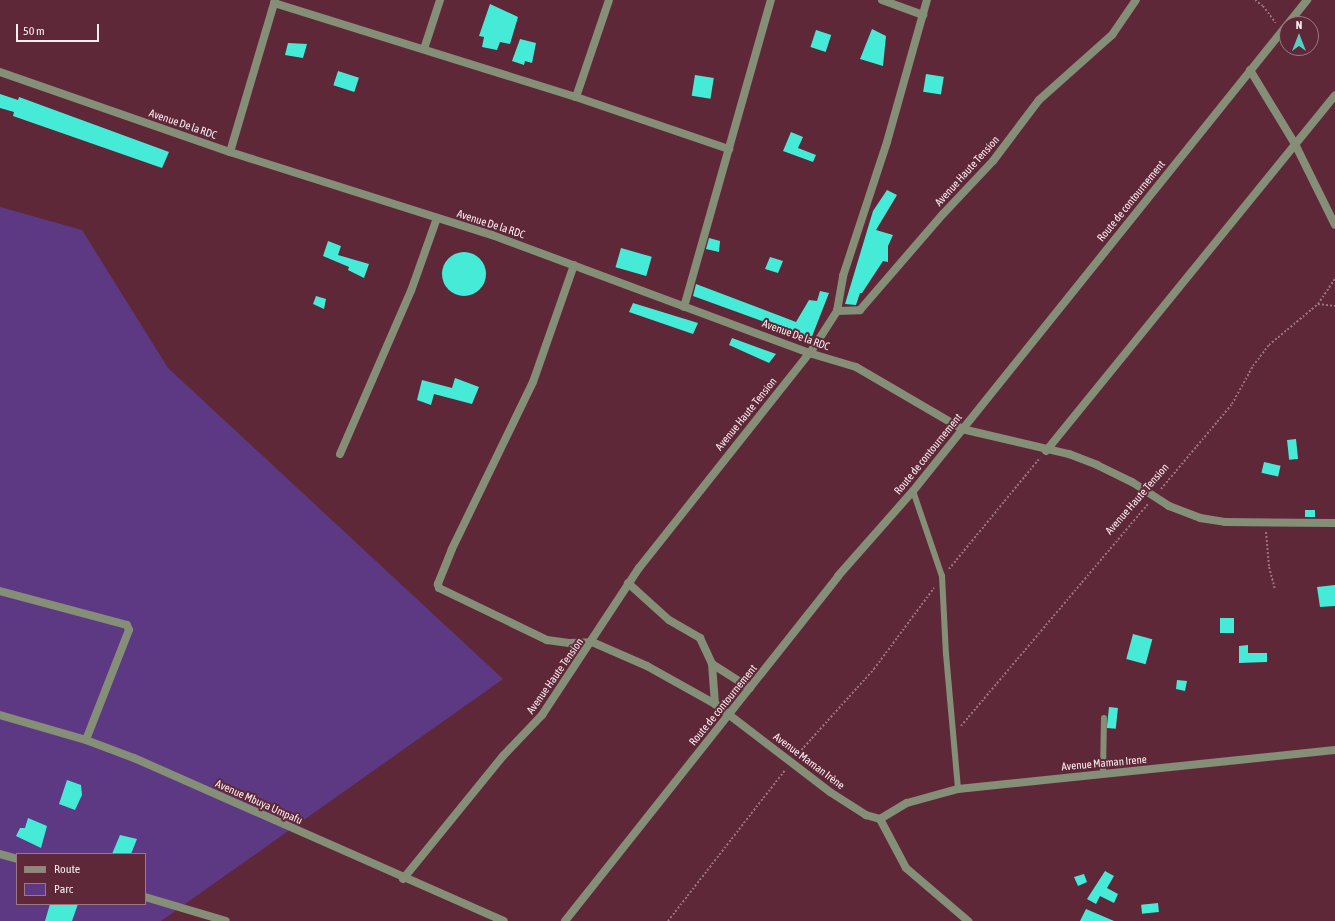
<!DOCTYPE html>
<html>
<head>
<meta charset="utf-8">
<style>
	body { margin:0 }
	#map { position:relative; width:1335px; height:921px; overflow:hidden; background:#5e2838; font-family:"Asap Condensed",sans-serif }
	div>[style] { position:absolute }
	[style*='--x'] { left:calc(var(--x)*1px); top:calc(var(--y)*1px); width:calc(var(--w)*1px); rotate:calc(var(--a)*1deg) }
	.green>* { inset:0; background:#5d3984 }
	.building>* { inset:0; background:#46ebd8; transform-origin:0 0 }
	.round { border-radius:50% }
	.path>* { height:2px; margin-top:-1px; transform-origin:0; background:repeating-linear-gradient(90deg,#9a727d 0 2px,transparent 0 4px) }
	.service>* { height:6px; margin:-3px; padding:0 3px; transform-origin:3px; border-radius:3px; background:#858e76 }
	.minor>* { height:8px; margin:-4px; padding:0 4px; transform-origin:4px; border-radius:4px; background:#858e76 }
	.tertiary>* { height:8px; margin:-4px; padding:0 4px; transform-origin:4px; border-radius:4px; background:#858e76 }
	span { translate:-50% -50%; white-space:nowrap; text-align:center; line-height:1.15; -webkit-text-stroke:4px #5e2838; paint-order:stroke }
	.street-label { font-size:11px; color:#fcedf0 }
	.legend { position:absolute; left:16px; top:853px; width:130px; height:52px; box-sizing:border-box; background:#5e2838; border:1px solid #9d7782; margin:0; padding:5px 7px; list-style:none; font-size:12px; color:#fcedf0 }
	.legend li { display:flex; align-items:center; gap:8px; height:20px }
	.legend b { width:20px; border:1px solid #9d7782 }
	.north { position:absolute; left:1279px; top:16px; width:40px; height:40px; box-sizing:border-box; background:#5e2838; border:1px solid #9d7782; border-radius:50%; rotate:0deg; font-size:11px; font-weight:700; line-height:16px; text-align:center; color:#fcedf0 }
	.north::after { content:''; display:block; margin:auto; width:14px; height:18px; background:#59cebf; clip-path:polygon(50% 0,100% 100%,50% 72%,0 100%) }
	.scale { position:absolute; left:16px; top:24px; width:83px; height:18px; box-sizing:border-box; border:2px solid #fcedf0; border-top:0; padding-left:5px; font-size:12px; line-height:14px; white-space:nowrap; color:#fcedf0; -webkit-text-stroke:3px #5e2838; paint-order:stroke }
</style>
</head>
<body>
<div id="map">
	<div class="green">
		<i style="clip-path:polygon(evenodd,0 207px,82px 230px,168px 368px,503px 679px,161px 921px,0 921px,0 207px,17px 854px,145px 854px,145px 904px,17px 904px,17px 854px)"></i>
	</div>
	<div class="building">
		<i style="clip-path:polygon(490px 4px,518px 17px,510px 44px,500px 42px,497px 50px,482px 47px,484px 37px,479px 36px)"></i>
		<i style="clip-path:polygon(872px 29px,886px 36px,883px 66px,860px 59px)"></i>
		<i style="left:816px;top:30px;width:16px;height:18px;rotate:18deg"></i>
		<i style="clip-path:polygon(520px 39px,536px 43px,532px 63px,525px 61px,524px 65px,512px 61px)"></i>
		<i style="clip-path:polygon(288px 43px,307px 44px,303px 58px,285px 55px)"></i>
		<i style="left:338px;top:71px;width:22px;height:15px;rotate:18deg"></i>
		<i style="left:926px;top:74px;width:18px;height:18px;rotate:9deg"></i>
		<i style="left:695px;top:75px;width:19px;height:21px;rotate:9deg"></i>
		<i style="clip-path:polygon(0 94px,18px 100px,19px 97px,169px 152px,162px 168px,13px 116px,14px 112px,0 108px)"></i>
		<i style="clip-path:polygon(791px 132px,803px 137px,798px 148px,816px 155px,813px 162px,783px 151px)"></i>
		<i style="clip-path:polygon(887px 190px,897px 195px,876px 230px,893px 235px,888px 246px,888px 262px,883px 261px,862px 293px,860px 293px,856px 305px,845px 304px,873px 211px)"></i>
		<i style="clip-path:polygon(709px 238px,720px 241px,719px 252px,706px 249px)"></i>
		<i style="clip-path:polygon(328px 241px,341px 246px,338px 255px,369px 264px,364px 278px,348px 270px,349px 267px,323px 256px)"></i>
		<i style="left:621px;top:248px;width:32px;height:20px;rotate:16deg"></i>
		<i class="round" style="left:442px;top:252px;width:44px;height:44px"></i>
		<i style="clip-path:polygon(770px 257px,783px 261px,778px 273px,765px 269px)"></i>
		<i style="clip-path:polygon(696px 284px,796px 322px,809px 300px,817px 301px,820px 291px,829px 293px,811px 339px,693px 296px)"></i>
		<i style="clip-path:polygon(316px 296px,326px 299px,324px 309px,313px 304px)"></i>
		<i style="clip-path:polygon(633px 303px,698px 323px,693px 334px,629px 312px)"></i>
		<i style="clip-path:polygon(732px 338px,776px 354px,769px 363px,729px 345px)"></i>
		<i style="clip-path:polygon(455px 378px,479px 387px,472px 404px,434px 394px,431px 405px,417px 400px,422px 380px,452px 388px)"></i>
		<i style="left:1296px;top:439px;width:20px;height:9px;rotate:84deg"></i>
		<i style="left:1264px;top:462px;width:17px;height:11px;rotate:13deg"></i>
		<i style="left:1305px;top:510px;width:10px;height:7px"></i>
		<i style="clip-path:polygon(1335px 585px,1335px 606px,1320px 607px,1317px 587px)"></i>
		<i style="left:1220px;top:618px;width:14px;height:15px"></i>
		<i style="left:1133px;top:634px;width:20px;height:26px;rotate:15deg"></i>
		<i style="clip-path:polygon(1248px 645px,1248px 653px,1267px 653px,1267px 662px,1239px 663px,1239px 646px)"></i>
		<i style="clip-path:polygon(1177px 680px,1187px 681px,1185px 691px,1176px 689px)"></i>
		<i style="left:1109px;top:707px;width:9px;height:21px;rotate:6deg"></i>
		<i style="clip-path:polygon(67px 780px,81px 785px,82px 795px,75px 810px,59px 804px)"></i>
		<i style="clip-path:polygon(28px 818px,47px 826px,41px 848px,16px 836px,20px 828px,25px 828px)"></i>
		<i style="clip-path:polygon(120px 835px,137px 839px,131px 854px,112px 854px)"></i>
		<i style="clip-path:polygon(1105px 871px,1114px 876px,1107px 888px,1118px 894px,1114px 903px,1100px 896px,1096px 904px,1087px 899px)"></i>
		<i style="clip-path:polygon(1084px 874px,1087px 882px,1078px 886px,1074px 877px)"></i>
		<i style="left:1158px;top:903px;width:9px;height:17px;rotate:84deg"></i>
		<i style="clip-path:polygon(50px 904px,78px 904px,72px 921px,45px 921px)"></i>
		<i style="clip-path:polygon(1086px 909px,1114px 921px,1080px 921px)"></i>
	</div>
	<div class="path">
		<i style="--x:1255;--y:0;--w:10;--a:37"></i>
		<i style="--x:1263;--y:6;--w:21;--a:53"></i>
		<i style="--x:1318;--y:304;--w:17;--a:7"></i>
		<i style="--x:1161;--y:489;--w:111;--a:-50.1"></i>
		<i style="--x:1232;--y:404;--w:43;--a:-61.1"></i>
		<i style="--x:1253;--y:366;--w:26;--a:-53"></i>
		<i style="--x:1269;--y:345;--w:64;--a:-39.9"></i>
		<i style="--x:1318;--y:304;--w:30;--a:-56"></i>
		<i style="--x:1266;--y:532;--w:35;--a:85"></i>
		<i style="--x:1269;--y:567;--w:23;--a:75"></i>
		<i style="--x:949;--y:569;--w:144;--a:-50.7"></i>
		<i style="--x:961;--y:726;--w:292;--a:-49.9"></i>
		<i style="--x:796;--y:756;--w:117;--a:-48.1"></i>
		<i style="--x:874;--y:669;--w:101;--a:-53.5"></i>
		<i style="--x:668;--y:921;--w:192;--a:-52.2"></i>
	</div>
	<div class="service">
		<i style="--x:913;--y:491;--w:90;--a:71.2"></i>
		<i style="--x:942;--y:576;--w:78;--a:87.1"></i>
		<i style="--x:946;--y:654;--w:136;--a:84.9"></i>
		<i style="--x:1103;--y:774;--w:56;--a:-89"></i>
	</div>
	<div class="minor">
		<i style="--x:882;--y:0;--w:44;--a:20.1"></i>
		<i style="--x:274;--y:3;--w:316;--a:17.3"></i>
		<i style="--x:576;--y:97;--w:162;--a:18.8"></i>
		<i style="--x:424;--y:49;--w:52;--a:-71.9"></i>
		<i style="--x:1250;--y:70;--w:87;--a:58.7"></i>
		<i style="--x:1295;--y:144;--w:90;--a:63.7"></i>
		<i style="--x:576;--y:97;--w:102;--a:-71.2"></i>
		<i style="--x:230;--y:152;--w:159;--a:-73.5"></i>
		<i style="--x:574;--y:265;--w:124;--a:109.3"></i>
		<i style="--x:533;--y:382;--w:186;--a:115.9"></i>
		<i style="--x:452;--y:549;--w:38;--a:112"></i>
		<i style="--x:438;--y:584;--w:4;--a:76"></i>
		<i style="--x:439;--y:588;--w:120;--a:25.7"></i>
		<i style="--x:547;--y:640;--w:22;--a:8"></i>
		<i style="--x:569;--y:643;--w:23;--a:-2"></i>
		<i style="--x:592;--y:642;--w:60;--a:23.6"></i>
		<i style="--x:647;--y:666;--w:78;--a:29.2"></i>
		<i style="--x:715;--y:704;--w:145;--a:37.4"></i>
		<i style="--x:830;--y:792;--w:43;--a:32.6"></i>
		<i style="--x:866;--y:815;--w:15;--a:16"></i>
		<i style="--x:684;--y:307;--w:319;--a:-74.2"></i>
		<i style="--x:837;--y:311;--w:36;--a:-80"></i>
		<i style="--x:843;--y:276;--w:141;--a:-71.8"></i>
		<i style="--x:887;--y:142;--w:148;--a:-74.3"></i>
		<i style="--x:962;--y:429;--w:110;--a:13.2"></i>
		<i style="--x:1069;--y:454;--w:30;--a:21"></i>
		<i style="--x:1097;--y:465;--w:39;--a:26"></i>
		<i style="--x:1132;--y:482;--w:44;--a:33"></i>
		<i style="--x:1169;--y:506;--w:33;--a:21"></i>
		<i style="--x:1200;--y:518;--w:25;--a:9"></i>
		<i style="--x:1225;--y:522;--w:110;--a:0.5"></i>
		<i style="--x:1046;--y:451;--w:458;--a:-50.9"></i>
		<i style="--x:340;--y:454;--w:178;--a:-66.5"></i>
		<i style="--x:411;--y:291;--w:77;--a:-70.4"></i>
		<i style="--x:628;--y:583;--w:55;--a:42.1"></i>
		<i style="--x:669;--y:620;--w:36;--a:30"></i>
		<i style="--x:700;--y:638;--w:29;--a:65"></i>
		<i style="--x:712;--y:664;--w:40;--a:85.7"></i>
		<i style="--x:0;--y:591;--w:131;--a:15"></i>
		<i style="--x:127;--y:625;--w:5;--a:68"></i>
		<i style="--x:129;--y:630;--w:118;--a:111.4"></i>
		<i style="--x:712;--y:664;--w:45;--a:32.3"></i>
		<i style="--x:0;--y:715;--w:90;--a:16.2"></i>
		<i style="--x:86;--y:740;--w:51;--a:20.6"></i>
		<i style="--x:134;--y:758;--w:404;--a:23.8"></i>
		<i style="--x:880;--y:819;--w:31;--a:-31"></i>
		<i style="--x:907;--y:803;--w:53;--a:-15.4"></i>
		<i style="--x:958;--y:789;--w:379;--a:-5.9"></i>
		<i style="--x:880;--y:819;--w:55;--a:62"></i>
		<i style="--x:906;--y:868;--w:82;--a:40.5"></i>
		<i style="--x:0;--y:854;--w:18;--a:16"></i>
		<i style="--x:403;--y:879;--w:159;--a:-50.9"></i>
		<i style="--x:503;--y:756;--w:57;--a:-46.4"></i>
		<i style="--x:542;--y:715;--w:176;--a:-56.6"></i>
		<i style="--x:639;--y:568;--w:278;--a:-51.6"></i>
		<i style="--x:812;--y:350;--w:46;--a:-57.3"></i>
		<i style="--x:837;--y:311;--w:23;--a:-2"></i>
		<i style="--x:860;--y:310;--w:127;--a:-49.2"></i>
		<i style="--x:943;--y:214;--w:73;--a:-46.7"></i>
		<i style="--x:993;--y:161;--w:76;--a:-53"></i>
		<i style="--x:1039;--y:100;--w:98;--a:-41.7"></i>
		<i style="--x:1112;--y:35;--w:42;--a:-55.6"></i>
		<i style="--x:145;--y:897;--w:84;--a:16.5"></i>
	</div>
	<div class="tertiary">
		<i style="--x:0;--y:72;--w:244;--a:19.2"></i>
		<i style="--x:230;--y:152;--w:275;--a:17.6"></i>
		<i style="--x:492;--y:235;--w:338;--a:20.4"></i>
		<i style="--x:809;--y:353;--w:49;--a:16.6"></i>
		<i style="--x:856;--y:367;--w:123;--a:30.3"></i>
		<i style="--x:565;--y:921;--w:440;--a:-51.6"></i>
		<i style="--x:838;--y:576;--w:113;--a:-48.6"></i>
		<i style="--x:913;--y:491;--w:630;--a:-51.25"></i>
	</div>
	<div class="street-label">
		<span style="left:183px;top:124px;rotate:19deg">Avenue De la RDC</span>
		<span style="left:967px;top:171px;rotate:-48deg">Avenue Haute Tension</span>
		<span style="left:1131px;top:201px;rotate:-51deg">Route de contournement</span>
		<span style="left:491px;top:224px;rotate:18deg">Avenue De la RDC</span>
		<span style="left:796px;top:335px;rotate:20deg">Avenue De la RDC</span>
		<span style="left:746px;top:414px;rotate:-51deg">Avenue Haute Tension</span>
		<span style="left:928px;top:454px;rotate:-51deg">Route de contournement</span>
		<span style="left:1137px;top:499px;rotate:-49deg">Avenue Haute Tension</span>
		<span style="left:555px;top:676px;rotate:-55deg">Avenue Haute Tension</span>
		<span style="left:723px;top:705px;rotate:-51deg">Route de contournement</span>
		<span style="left:809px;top:761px;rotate:37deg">Avenue Maman Irène</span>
		<span style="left:1104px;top:763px;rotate:-5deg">Avenue Maman Irene</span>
		<span style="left:259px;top:802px;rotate:24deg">Avenue Mbuya Umpafu</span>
	</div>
	<ul class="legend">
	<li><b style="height:5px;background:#858e76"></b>Route</li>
	<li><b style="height:11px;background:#5d3984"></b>Parc</li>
	</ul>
	<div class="north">N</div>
	<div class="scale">50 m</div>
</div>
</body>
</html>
